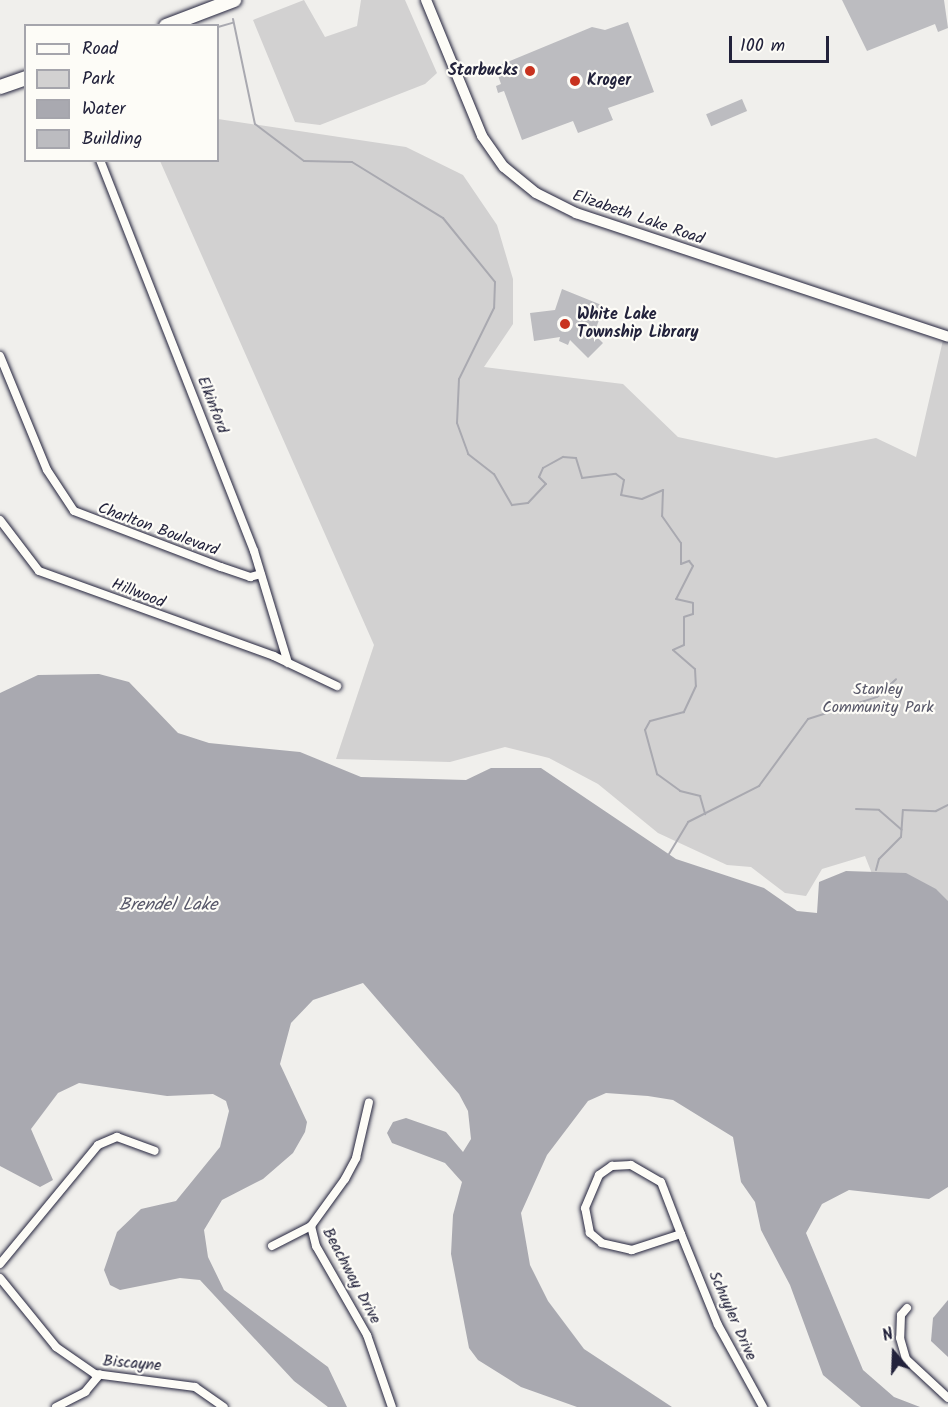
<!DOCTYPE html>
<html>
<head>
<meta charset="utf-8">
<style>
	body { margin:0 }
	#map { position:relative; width:948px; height:1407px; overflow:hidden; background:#f0efec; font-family:Kalam,sans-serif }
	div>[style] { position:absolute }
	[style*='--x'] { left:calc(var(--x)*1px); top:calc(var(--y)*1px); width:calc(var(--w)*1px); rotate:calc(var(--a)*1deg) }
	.green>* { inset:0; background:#d2d1d1 }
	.water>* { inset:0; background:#a9a9b0 }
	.stream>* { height:2px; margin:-1px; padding:0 1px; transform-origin:1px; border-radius:1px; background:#a9a9b0 }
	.building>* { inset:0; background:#bcbcc0; transform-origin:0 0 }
	.roads { filter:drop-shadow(0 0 2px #22223b) drop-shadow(0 0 2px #22223b) }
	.street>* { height:8px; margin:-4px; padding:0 4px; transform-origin:4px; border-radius:4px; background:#fdfcf7 }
	.secondary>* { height:10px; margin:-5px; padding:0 5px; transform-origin:5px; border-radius:5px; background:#fdfcf7 }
	.highway>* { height:14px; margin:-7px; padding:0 7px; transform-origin:7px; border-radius:7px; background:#fdfcf7 }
	.dots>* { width:16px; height:16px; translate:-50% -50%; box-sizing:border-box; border:3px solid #fdfcf7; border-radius:50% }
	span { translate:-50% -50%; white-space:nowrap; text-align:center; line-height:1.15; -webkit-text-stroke:4.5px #fdfcf7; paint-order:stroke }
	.poi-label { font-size:16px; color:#22223b; font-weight:700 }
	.right { translate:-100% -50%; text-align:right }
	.left { translate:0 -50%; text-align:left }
	.street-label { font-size:16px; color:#22223b }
	.park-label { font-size:16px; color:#575768 }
	.water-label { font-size:18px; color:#58586a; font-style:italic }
	.legend { position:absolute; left:24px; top:24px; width:195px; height:138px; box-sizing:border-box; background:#fdfcf7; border:2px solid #a5a5ac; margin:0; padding:8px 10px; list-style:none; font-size:18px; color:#22223b }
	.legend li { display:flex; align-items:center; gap:12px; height:30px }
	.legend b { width:30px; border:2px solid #a5a5ac }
	.north { position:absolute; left:864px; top:1323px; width:60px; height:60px; -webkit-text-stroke:4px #fdfcf7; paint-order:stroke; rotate:341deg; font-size:16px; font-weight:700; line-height:24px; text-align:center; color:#22223b }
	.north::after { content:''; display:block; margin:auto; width:21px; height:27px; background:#22223b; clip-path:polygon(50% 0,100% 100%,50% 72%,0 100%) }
	.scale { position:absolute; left:729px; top:36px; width:100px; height:27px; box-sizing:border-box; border:3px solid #22223b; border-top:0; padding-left:8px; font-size:18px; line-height:21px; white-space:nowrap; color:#22223b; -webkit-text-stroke:4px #fdfcf7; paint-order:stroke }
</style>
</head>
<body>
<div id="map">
	<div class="green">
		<i style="clip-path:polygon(304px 0,325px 37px,357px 26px,361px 0,405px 0,437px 73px,425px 84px,320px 125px,295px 122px,253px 20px)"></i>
		<i style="clip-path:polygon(218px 119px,406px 147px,463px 175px,497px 225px,513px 279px,513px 324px,484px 367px,623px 384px,678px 437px,776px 458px,876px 438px,916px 457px,943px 340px,948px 341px,948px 1066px,865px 856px,822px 869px,806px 896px,785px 893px,751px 867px,727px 865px,658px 833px,598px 784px,549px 758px,505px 747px,450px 762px,336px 759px,374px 645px,160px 161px,218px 160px)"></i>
	</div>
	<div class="water">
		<i style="clip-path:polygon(99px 674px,129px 682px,178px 733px,209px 743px,300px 752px,361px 777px,466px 780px,491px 768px,541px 768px,676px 859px,764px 888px,797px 911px,817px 913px,819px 882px,846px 871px,906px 873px,936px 889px,948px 901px,948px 1187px,929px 1199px,849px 1190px,822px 1204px,806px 1233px,863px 1370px,894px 1397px,920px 1407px,861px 1407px,823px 1375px,790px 1285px,761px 1230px,755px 1202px,741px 1182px,733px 1137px,673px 1100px,648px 1096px,606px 1093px,588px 1101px,547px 1155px,521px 1213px,530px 1265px,548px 1301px,584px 1349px,672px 1407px,577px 1407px,521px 1387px,478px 1360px,469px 1348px,451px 1254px,453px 1215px,462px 1182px,445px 1163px,392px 1143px,387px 1133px,393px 1122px,406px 1118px,446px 1132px,463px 1152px,471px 1139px,468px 1111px,459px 1094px,363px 983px,313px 1000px,291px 1023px,280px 1064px,307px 1122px,305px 1132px,293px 1153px,263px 1179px,222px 1200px,204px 1230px,208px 1257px,224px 1290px,328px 1367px,347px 1407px,328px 1407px,294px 1381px,200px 1280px,180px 1278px,120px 1290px,110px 1285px,104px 1270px,117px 1232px,141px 1209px,176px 1201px,220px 1147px,229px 1111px,226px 1101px,213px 1094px,167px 1096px,79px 1083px,58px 1093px,31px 1129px,53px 1180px,40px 1187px,0 1166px,0 693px,38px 675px)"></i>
		<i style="clip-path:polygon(948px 1300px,948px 1357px,931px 1341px,933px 1318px)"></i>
	</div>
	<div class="stream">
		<i style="--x:233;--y:19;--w:107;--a:78.2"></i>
		<i style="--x:255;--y:124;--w:61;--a:37.1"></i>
		<i style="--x:304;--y:161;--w:48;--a:1.2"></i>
		<i style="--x:352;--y:162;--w:107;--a:31.6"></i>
		<i style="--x:443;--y:218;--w:82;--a:50.9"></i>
		<i style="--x:495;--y:282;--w:26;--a:92"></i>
		<i style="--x:494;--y:308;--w:79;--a:116.2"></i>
		<i style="--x:459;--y:379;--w:44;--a:92.6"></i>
		<i style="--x:457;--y:423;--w:33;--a:70"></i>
		<i style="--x:468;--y:454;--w:33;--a:38"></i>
		<i style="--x:494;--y:474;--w:36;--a:60"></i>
		<i style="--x:512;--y:505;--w:16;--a:-7"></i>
		<i style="--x:528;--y:503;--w:26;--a:-47"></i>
		<i style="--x:546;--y:484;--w:10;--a:-135"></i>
		<i style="--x:539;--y:477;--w:10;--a:-66"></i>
		<i style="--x:543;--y:468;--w:23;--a:-29"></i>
		<i style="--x:563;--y:457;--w:13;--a:4"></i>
		<i style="--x:576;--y:458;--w:21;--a:73"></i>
		<i style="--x:582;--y:478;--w:34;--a:-7"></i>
		<i style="--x:616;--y:474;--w:10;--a:37"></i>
		<i style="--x:624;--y:480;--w:15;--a:101"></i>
		<i style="--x:621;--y:495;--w:21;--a:11"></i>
		<i style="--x:642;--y:499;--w:23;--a:-23"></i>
		<i style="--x:663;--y:490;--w:26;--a:92"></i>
		<i style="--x:662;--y:516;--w:33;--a:55"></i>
		<i style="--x:681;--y:543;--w:21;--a:90"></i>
		<i style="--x:681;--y:564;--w:9;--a:-21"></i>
		<i style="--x:689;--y:561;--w:6;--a:51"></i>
		<i style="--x:693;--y:566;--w:37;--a:117"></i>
		<i style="--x:676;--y:599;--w:17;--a:13"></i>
		<i style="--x:693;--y:603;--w:11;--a:90"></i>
		<i style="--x:693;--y:614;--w:9;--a:162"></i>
		<i style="--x:684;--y:617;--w:28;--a:90"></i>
		<i style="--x:684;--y:645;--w:12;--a:156"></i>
		<i style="--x:673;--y:650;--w:29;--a:41"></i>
		<i style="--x:695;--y:669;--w:17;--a:87"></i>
		<i style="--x:696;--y:686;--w:29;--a:115"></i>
		<i style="--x:684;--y:712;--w:35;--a:165"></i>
		<i style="--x:650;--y:721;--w:10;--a:119"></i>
		<i style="--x:645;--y:730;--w:46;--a:74.7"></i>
		<i style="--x:657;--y:774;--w:29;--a:36"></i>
		<i style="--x:680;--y:791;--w:21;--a:14"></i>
		<i style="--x:700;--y:796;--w:19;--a:74"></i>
		<i style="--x:218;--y:27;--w:15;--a:-16"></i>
		<i style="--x:856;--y:809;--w:23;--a:2"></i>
		<i style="--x:879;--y:810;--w:30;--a:41"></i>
		<i style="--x:669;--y:854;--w:37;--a:-59"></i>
		<i style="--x:688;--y:822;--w:80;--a:-26.9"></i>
		<i style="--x:759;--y:786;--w:83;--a:-53.8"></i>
		<i style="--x:808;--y:719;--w:72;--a:-17.7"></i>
		<i style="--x:877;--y:697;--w:26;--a:-43"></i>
		<i style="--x:876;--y:870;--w:11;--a:-75"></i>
		<i style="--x:879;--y:859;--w:31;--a:-45"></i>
		<i style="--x:901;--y:837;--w:27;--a:-86"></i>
		<i style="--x:903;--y:810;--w:33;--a:2"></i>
		<i style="--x:936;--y:811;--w:13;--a:-27"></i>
	</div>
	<div class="building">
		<i style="clip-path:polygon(842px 0,944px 0,948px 28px,938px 32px,935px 24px,867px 51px)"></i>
		<i style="clip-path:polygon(628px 22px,654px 92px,608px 108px,613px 120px,578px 133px,573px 121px,522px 140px,504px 91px,498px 93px,496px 86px,501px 84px,495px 67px,592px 27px,605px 30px)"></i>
		<i style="left:742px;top:99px;width:13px;height:39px;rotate:67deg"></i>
		<i style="clip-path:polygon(562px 289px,604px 306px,594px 334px,603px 343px,588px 358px,570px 340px,568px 345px,559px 341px,560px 337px,534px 341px,530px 313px,555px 310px)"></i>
	</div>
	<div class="roads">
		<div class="street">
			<i style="--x:100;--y:160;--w:420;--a:68.5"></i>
			<i style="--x:254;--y:551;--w:117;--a:73.1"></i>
			<i style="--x:0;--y:356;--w:123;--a:67.6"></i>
			<i style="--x:47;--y:470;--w:49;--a:56.6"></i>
			<i style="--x:74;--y:511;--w:157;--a:20.9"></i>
			<i style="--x:221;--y:567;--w:31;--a:19"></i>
			<i style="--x:250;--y:577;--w:11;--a:-15"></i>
			<i style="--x:0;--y:520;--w:64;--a:52.6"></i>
			<i style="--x:39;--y:571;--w:250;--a:19.9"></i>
			<i style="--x:274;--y:656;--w:70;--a:25.5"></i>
			<i style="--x:631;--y:1165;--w:34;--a:30"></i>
			<i style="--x:661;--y:1182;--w:56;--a:69"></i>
			<i style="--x:681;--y:1234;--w:52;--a:161.9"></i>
			<i style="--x:632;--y:1250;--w:31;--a:-167"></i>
			<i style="--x:602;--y:1243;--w:16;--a:-140"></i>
			<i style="--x:590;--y:1233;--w:25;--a:-101"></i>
			<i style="--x:585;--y:1208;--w:36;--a:-67"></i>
			<i style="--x:599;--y:1175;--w:16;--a:-35"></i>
			<i style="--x:612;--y:1166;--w:19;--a:-3"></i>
			<i style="--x:311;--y:1226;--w:21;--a:76"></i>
			<i style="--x:316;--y:1246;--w:103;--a:60.2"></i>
			<i style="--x:367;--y:1335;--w:76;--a:70.9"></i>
			<i style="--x:681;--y:1234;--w:98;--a:67.9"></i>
			<i style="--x:718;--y:1325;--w:94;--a:61.2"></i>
			<i style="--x:272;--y:1246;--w:44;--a:-27.1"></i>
			<i style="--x:311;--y:1226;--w:58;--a:-54.1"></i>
			<i style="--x:345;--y:1179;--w:24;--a:-62"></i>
			<i style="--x:356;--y:1158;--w:57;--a:-76.9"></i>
			<i style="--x:0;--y:1264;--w:154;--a:-50.5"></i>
			<i style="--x:98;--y:1145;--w:21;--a:-23"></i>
			<i style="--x:117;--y:1137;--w:40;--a:20.2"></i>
			<i style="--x:0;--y:1278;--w:89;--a:50.9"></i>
			<i style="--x:56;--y:1347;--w:47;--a:34.7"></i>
			<i style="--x:95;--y:1374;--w:101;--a:7.4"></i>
			<i style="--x:195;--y:1387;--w:35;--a:35"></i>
			<i style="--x:907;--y:1308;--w:9;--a:131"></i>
			<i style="--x:901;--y:1315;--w:23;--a:92"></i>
			<i style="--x:900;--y:1338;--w:22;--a:74"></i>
			<i style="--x:906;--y:1359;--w:57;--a:42.9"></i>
			<i style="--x:56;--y:1407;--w:33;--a:-27"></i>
			<i style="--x:85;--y:1392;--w:23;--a:-50"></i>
		</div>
		<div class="secondary">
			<i style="--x:426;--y:0;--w:147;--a:67.6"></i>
			<i style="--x:482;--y:136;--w:38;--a:55"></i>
			<i style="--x:504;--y:167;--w:41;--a:39.1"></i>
			<i style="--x:536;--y:193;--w:45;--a:26.6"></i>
			<i style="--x:576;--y:213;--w:392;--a:18.4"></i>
		</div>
		<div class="highway">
			<i style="--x:166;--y:26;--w:73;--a:-20.9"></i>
			<i style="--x:0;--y:87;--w:28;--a:-19"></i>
		</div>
	</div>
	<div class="dots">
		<i style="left:530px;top:71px;background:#c8321e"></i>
		<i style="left:575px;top:81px;background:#c8321e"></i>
		<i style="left:565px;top:324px;background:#c8321e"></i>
	</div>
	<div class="poi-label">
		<span class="right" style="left:518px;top:71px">Starbucks</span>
		<span class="left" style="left:587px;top:81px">Kroger</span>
		<span class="left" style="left:577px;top:324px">White Lake<br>Township Library</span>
	</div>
	<div class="street-label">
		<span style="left:638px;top:218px;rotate:19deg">Elizabeth Lake Road</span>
		<span style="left:212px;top:405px;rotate:69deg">Elkinford</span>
		<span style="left:158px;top:530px;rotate:20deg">Charlton Boulevard</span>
		<span style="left:138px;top:594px;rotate:21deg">Hillwood</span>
		<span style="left:351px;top:1276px;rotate:62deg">Beachway Drive</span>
		<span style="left:732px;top:1316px;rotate:66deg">Schuyler Drive</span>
		<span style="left:132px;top:1364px;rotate:5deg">Biscayne</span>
	</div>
	<div class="park-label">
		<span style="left:878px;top:699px">Stanley<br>Community Park</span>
	</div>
	<div class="water-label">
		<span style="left:168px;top:906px">Brendel Lake</span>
	</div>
	<ul class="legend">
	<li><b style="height:8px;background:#fdfcf7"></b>Road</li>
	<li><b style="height:16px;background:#d2d1d1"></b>Park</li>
	<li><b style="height:16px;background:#a9a9b0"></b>Water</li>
	<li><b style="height:16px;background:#bcbcc0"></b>Building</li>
	</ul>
	<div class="north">N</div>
	<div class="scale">100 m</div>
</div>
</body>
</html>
